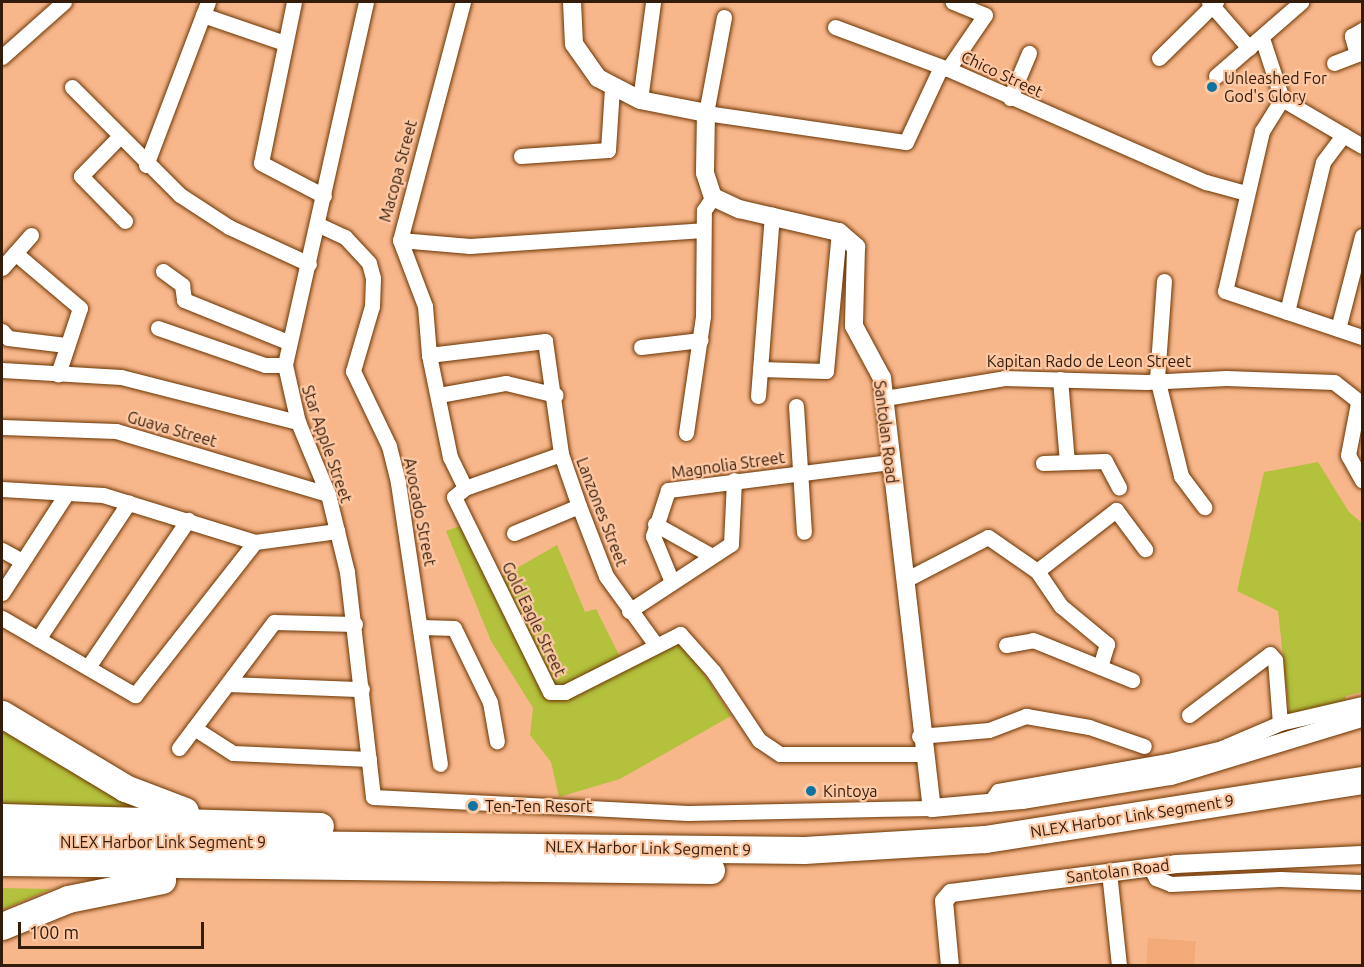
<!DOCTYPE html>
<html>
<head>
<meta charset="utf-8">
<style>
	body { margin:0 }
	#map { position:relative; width:1364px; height:967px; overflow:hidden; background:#f8b78b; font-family:Ubuntu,sans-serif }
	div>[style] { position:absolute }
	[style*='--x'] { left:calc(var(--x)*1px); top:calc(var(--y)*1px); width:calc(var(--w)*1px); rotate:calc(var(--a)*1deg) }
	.built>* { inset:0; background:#f1aa78; transform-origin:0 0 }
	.green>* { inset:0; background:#b3c13c }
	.roads { filter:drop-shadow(0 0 2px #6b3501) drop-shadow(0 0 2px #6b3501) }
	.minor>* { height:15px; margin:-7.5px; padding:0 7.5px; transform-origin:7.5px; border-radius:7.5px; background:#fff }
	.tertiary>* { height:18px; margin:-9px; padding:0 9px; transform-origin:9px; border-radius:9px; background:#fff }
	.motorway>* { height:27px; margin:-13.5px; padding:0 13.5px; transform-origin:13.5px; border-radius:13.5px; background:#fff }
	.dots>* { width:16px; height:16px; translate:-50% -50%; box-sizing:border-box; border:3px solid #fdc8a4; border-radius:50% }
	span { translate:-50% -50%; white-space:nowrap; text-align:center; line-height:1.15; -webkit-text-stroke:4.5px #fdc8a4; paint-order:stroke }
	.street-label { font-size:16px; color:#341c0a }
	.poi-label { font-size:16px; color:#341c0a }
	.left { translate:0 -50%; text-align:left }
	.frame { position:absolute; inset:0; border:3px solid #341c0a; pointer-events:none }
	.scale { position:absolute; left:18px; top:922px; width:186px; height:27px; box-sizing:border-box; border:3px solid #341c0a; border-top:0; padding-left:8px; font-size:18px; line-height:21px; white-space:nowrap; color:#341c0a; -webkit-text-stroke:4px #fdc8a4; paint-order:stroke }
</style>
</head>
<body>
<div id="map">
	<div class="built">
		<i style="left:1148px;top:938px;width:48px;height:27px;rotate:4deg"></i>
	</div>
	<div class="green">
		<i style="clip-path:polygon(1318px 462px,1349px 512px,1362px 523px,1362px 692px,1346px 696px,1346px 707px,1290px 719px,1278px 611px,1237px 591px,1264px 472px)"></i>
		<i style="clip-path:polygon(471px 522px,492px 582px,557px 545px,585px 612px,596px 609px,625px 667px,681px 639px,731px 716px,620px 779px,559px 797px,551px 762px,530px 735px,533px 708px,491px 641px,446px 531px)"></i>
		<i style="clip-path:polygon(2px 721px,163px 811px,2px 807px)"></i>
		<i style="clip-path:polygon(2px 888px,51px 889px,2px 910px)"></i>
	</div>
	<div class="roads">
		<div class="minor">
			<i style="--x:294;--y:2;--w:164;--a:101.6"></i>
			<i style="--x:261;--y:163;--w:71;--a:27.6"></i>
			<i style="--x:366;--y:2;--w:372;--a:102.6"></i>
			<i style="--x:285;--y:365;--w:58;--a:77.2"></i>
			<i style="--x:298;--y:422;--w:78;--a:67.4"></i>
			<i style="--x:328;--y:494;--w:80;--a:76.3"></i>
			<i style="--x:347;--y:572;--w:226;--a:83.4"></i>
			<i style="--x:373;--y:797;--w:315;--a:2.9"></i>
			<i style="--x:688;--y:813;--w:244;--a:-1.2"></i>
			<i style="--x:463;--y:2;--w:246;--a:104.8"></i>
			<i style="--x:400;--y:240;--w:71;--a:69.3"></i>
			<i style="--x:425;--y:306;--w:49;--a:85.3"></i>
			<i style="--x:429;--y:355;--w:104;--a:78.4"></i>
			<i style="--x:450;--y:457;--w:34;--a:64"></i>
			<i style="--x:1209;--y:2;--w:61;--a:49"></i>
			<i style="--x:203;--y:15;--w:83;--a:18.9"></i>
			<i style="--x:724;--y:17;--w:98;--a:100.6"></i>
			<i style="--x:706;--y:113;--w:202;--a:8.3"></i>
			<i style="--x:906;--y:142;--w:81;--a:-65"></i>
			<i style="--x:835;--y:27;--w:121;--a:20.4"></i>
			<i style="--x:948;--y:69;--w:282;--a:23.7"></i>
			<i style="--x:1206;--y:182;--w:41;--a:15.4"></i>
			<i style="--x:1262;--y:38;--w:64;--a:71.8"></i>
			<i style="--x:1282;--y:99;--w:93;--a:30.4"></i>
			<i style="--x:1357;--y:54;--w:19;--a:-106"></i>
			<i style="--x:1352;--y:36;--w:12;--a:-31"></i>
			<i style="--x:2;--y:57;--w:83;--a:-41.6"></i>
			<i style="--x:1159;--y:58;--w:80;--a:-44.5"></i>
			<i style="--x:1334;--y:63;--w:30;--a:-21"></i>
			<i style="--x:948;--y:69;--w:65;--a:-55.6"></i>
			<i style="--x:985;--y:15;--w:35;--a:-158"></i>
			<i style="--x:1216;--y:76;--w:113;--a:-41"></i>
			<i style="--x:72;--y:87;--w:153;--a:45"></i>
			<i style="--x:180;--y:195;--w:59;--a:33.1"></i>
			<i style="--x:229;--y:227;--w:88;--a:24.8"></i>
			<i style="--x:1010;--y:98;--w:49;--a:-67.1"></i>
			<i style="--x:1282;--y:99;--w:38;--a:122"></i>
			<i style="--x:1262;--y:131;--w:164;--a:103"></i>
			<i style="--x:1225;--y:291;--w:145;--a:18.6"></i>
			<i style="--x:640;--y:100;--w:99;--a:-82.4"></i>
			<i style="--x:118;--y:138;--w:53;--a:134.2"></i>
			<i style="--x:81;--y:176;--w:63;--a:45.6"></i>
			<i style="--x:521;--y:156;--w:87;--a:-3.9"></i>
			<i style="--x:608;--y:150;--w:62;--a:-86.3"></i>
			<i style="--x:146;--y:165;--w:174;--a:-69.2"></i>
			<i style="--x:319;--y:225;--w:29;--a:25"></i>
			<i style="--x:345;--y:237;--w:35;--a:47"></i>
			<i style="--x:369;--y:263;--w:16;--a:75"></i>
			<i style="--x:373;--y:278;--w:28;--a:92"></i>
			<i style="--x:372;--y:306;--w:68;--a:106.3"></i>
			<i style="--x:353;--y:371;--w:83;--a:64.4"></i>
			<i style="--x:389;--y:446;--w:38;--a:76"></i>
			<i style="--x:398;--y:483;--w:284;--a:81.5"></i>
			<i style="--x:400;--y:240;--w:70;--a:4.9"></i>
			<i style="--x:470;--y:246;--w:233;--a:-3.9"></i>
			<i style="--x:15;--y:253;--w:85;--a:40.2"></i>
			<i style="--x:80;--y:308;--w:70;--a:108.4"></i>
			<i style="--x:2;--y:268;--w:44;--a:-48.7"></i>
			<i style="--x:163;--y:271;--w:24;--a:36"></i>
			<i style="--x:182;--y:285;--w:15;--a:82"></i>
			<i style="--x:184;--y:300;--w:112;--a:22"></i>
			<i style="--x:1164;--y:281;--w:97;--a:94.1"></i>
			<i style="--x:1157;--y:378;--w:101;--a:76.2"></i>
			<i style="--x:1181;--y:476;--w:39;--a:53"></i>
			<i style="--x:1287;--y:312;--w:154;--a:-76.5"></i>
			<i style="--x:1323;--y:162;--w:34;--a:-53"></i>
			<i style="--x:158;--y:328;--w:113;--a:19.1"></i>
			<i style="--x:265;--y:365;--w:20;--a:0"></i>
			<i style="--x:1338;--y:329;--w:96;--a:-75.5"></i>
			<i style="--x:2;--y:331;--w:9;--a:49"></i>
			<i style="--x:8;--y:338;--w:58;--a:6.9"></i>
			<i style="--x:641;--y:347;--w:60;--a:-6.7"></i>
			<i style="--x:429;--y:355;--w:117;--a:-6.9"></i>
			<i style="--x:545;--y:341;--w:114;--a:81.9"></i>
			<i style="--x:561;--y:454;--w:55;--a:70.9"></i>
			<i style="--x:579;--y:506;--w:75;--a:68.9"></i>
			<i style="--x:606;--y:576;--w:85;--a:54.1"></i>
			<i style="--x:760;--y:369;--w:66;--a:1.7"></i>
			<i style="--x:826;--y:371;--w:140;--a:-84.7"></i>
			<i style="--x:2;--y:370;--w:119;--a:3.4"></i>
			<i style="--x:121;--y:377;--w:183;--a:14.3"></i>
			<i style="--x:1060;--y:379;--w:83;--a:85.2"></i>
			<i style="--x:439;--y:395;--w:68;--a:-10.2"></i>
			<i style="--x:506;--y:383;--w:51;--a:13.5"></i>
			<i style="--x:758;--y:396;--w:182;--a:-85.6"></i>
			<i style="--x:885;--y:398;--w:121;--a:-9.5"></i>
			<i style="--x:1004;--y:378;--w:142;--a:1.6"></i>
			<i style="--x:1146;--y:382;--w:80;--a:-2.9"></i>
			<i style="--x:1226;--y:378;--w:108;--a:2.1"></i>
			<i style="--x:1334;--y:382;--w:36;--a:38"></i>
			<i style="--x:1358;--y:403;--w:53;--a:100.9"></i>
			<i style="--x:1348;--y:455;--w:29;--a:61"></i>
			<i style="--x:796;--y:406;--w:126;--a:86.4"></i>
			<i style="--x:2;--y:427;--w:114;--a:2"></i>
			<i style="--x:116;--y:431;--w:221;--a:16.6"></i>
			<i style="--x:686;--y:433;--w:118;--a:-81.7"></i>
			<i style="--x:703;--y:316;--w:106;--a:-89.5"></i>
			<i style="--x:704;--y:210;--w:16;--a:-55"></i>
			<i style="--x:561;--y:454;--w:102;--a:160.5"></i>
			<i style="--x:465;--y:488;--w:14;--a:141"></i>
			<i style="--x:454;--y:497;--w:217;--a:63.8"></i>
			<i style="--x:550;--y:692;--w:15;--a:0"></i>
			<i style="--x:565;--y:692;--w:129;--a:-26.8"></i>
			<i style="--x:680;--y:634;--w:50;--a:48.3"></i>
			<i style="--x:713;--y:671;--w:83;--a:56.3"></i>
			<i style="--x:759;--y:740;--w:25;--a:34"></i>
			<i style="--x:780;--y:754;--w:142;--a:0"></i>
			<i style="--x:1043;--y:463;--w:62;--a:-1.8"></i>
			<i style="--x:1105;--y:461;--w:30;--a:62"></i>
			<i style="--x:2;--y:489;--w:101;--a:3.4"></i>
			<i style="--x:103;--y:495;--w:159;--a:17.2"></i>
			<i style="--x:255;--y:542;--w:83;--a:-7.6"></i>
			<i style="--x:655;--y:524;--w:65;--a:29.3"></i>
			<i style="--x:514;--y:533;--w:70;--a:-22.6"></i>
			<i style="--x:2;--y:550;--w:23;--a:29"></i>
			<i style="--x:1037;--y:571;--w:100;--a:-37.7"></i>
			<i style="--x:1116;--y:510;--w:49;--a:53.4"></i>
			<i style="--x:907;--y:579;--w:91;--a:-27.4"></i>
			<i style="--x:988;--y:537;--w:60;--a:34.8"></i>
			<i style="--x:1037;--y:571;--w:42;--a:55.6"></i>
			<i style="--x:1061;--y:606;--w:60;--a:39.6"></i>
			<i style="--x:1107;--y:644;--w:24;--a:107"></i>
			<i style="--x:672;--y:582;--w:50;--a:-112.4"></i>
			<i style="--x:653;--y:536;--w:48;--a:-71.9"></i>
			<i style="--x:668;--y:490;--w:224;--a:-7.2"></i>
			<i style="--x:2;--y:593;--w:119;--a:-57"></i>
			<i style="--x:629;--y:611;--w:122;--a:-33.3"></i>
			<i style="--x:731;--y:544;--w:64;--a:-87.3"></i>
			<i style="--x:2;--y:618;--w:154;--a:30.1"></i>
			<i style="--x:135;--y:695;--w:194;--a:-51.9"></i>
			<i style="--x:422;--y:627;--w:32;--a:2"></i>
			<i style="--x:454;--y:628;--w:82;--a:64.1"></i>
			<i style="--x:490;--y:702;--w:40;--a:80"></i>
			<i style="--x:38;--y:639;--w:164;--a:-56.4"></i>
			<i style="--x:1006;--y:645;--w:27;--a:-10"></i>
			<i style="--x:1033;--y:640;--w:107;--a:22"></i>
			<i style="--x:88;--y:667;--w:178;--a:-55.8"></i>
			<i style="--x:229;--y:684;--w:133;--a:2.2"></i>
			<i style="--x:1189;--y:715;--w:101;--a:-37"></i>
			<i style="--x:1270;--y:654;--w:8;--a:50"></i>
			<i style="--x:1275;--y:660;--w:63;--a:85.5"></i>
			<i style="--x:194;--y:728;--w:46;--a:32.7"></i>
			<i style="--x:233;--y:753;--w:136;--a:2.5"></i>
			<i style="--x:919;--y:736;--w:70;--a:-4.9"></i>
			<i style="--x:989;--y:730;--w:40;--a:-21"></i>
			<i style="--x:1026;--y:716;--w:64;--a:9.9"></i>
			<i style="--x:1089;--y:727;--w:58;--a:19.1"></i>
			<i style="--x:179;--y:748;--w:158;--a:-53"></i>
			<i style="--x:274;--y:622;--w:81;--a:1.4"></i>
			<i style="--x:989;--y:804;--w:16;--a:-55"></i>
			<i style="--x:998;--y:791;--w:173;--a:-10"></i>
			<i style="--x:1168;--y:761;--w:56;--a:-13.5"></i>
			<i style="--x:1222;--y:748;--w:63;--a:-23.3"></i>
			<i style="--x:1280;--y:723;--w:84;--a:-13"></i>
			<i style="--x:1150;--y:867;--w:13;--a:61"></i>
			<i style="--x:1156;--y:878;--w:16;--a:22"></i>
			<i style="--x:1171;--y:884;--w:109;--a:-2.6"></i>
			<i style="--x:1280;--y:879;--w:82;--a:2.1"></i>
			<i style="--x:1109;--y:872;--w:95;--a:83.9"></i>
		</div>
		<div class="tertiary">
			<i style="--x:572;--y:2;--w:42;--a:87.3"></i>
			<i style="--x:574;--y:44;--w:42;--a:54.8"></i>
			<i style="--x:598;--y:78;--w:47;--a:27.6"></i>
			<i style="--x:640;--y:100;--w:67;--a:11.1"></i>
			<i style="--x:706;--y:113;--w:60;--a:91"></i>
			<i style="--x:705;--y:173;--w:25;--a:72"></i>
			<i style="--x:713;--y:197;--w:29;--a:25"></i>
			<i style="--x:739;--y:209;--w:103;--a:13"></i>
			<i style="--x:839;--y:232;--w:23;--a:41"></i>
			<i style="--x:856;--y:247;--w:79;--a:91.5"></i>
			<i style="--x:854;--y:326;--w:59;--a:61.7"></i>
			<i style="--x:882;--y:378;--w:433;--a:83.4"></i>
			<i style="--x:932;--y:808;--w:90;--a:-5.1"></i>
			<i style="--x:1022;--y:800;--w:151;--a:-9.2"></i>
			<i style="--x:1171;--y:776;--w:200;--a:-16.9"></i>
			<i style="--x:950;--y:966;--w:65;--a:-95.3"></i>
			<i style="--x:944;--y:901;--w:11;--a:-49"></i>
			<i style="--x:951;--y:893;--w:227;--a:-7.3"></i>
			<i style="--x:1176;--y:864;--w:186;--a:-2.8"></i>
		</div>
		<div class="motorway">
			<i style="--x:2;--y:714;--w:144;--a:31"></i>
			<i style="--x:125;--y:788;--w:64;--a:21"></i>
			<i style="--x:2;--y:817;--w:318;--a:1.6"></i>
			<i style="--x:2;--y:841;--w:802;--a:0.64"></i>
			<i style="--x:804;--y:850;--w:181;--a:-3.5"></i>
			<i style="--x:985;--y:839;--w:382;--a:-8.9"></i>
			<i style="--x:2;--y:862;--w:709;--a:0.65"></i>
			<i style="--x:2;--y:926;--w:71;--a:-22.2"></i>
			<i style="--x:68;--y:899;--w:96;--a:-11.4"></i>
		</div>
	</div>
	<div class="dots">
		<i style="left:1212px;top:87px;background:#0e73a0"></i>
		<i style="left:811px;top:791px;background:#0e73a0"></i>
		<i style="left:473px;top:806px;background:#0e73a0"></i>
	</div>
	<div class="street-label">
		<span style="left:1002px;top:74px;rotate:25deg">Chico Street</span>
		<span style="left:398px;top:171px;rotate:-75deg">Macopa Street</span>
		<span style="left:1089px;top:361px">Kapitan Rado de Leon Street</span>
		<span style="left:172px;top:429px;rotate:16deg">Guava Street</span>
		<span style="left:886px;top:432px;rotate:83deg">Santolan Road</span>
		<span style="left:327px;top:444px;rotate:71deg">Star Apple Street</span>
		<span style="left:728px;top:465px;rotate:-8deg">Magnolia Street</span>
		<span style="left:420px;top:512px;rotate:79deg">Avocado Street</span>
		<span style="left:602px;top:512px;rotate:69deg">Lanzones Street</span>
		<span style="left:534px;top:619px;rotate:64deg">Gold Eagle Street</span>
		<span style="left:1132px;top:816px;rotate:-9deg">NLEX Harbor Link Segment 9</span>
		<span style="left:163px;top:842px">NLEX Harbor Link Segment 9</span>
		<span style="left:648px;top:848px;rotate:1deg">NLEX Harbor Link Segment 9</span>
		<span style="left:1118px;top:871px;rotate:-7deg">Santolan Road</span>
	</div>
	<div class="poi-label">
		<span class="left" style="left:1224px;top:87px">Unleashed For<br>God's Glory</span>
		<span class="left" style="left:823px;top:791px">Kintoya</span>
		<span class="left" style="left:485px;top:806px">Ten-Ten Resort</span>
	</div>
	<div class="frame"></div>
	<div class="scale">100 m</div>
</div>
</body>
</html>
